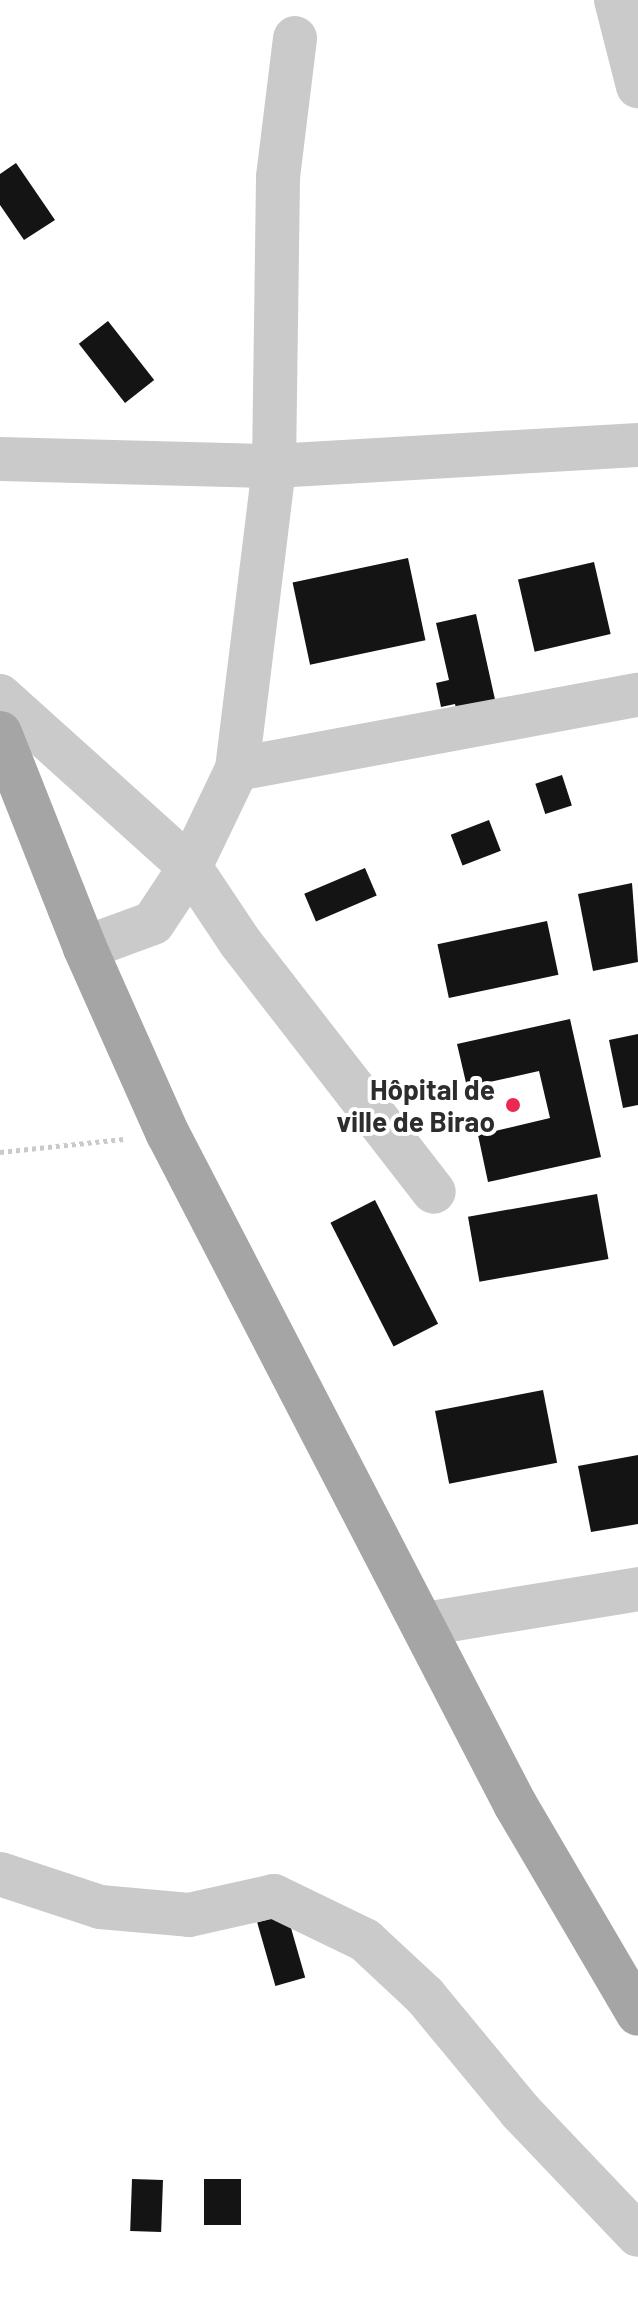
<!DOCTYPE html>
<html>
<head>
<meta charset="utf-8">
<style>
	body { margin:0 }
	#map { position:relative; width:638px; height:2298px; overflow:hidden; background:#fff; font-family:Barlow,sans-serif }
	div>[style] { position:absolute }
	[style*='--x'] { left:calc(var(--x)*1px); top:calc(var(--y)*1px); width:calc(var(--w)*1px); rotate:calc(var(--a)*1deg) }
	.building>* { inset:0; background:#141414; transform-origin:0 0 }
	.path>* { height:5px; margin-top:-2.5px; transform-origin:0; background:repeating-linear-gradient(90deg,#cacaca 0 4px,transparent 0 8px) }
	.minor>* { height:44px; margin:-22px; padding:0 22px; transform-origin:22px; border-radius:22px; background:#cacaca }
	.primary>* { height:44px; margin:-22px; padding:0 22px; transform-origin:22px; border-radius:22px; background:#a5a5a5 }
	.dots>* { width:22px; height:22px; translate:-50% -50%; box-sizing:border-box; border:4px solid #fff; border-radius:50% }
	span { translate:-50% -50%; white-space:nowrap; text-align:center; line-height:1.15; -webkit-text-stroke:8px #fff; paint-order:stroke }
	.poi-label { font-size:28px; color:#2d2d2d; font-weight:700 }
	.right { translate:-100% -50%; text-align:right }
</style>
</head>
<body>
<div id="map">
	<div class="building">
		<i style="clip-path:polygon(16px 163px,55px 220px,24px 240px,0 205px,0 174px)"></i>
		<i style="left:108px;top:321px;width:75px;height:37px;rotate:52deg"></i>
		<i style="left:408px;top:558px;width:84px;height:118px;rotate:78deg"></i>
		<i style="left:594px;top:562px;width:74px;height:78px;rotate:77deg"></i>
		<i style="clip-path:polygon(476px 614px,496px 704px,457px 713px,455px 704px,441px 707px,436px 683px,449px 680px,436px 623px)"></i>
		<i style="left:562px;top:775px;width:32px;height:28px;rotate:72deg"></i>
		<i style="left:489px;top:820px;width:33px;height:41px;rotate:69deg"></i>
		<i style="left:365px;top:868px;width:30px;height:66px;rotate:67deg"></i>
		<i style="clip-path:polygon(632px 883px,638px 962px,593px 971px,578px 894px)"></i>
		<i style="left:547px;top:921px;width:55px;height:112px;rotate:78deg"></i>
		<i style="clip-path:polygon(570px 1019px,601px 1157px,488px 1182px,478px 1135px,550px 1118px,539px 1071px,467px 1087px,457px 1044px)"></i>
		<i style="clip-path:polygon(638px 1034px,638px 1105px,623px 1108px,609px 1040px)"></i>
		<i style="left:597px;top:1194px;width:66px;height:131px;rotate:80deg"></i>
		<i style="left:375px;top:1200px;width:139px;height:50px;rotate:63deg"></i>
		<i style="left:543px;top:1390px;width:74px;height:110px;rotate:79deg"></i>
		<i style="clip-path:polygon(638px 1455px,638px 1524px,591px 1532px,578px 1466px)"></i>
		<i style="left:287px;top:1914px;width:66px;height:31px;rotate:74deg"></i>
		<i style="left:132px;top:2179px;width:31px;height:52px;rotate:2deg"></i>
		<i style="left:204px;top:2179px;width:37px;height:46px"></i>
	</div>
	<div class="path">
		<i style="--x:0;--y:1152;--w:124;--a:-6"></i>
	</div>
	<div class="minor">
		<i style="--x:616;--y:0;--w:89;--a:75.7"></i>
		<i style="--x:0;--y:459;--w:274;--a:1.5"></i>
		<i style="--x:274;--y:466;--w:289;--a:-89.2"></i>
		<i style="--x:278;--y:177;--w:140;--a:-83"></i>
		<i style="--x:0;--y:696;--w:256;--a:42"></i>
		<i style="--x:190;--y:867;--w:90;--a:56.3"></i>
		<i style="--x:240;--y:942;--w:316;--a:52.2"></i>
		<i style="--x:237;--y:769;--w:408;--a:-10.5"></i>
		<i style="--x:85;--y:948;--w:72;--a:-20.2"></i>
		<i style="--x:153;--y:923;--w:67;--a:-56.5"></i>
		<i style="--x:190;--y:867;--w:109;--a:-64.4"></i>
		<i style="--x:237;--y:769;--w:305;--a:-83"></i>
		<i style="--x:274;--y:466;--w:365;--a:-3.3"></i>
		<i style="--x:425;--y:1624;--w:216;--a:-9.3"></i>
		<i style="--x:0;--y:1874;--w:105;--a:18.3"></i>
		<i style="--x:100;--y:1907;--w:89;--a:5.1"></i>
		<i style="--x:189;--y:1915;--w:87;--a:-12.6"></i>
		<i style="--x:274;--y:1896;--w:101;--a:25.8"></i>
		<i style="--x:365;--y:1940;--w:82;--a:43"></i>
		<i style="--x:425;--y:1996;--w:149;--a:50.4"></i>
		<i style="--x:520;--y:2111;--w:171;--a:46.4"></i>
	</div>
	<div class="primary">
		<i style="--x:0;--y:733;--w:231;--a:68.4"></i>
		<i style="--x:85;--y:948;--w:204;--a:66"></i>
		<i style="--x:168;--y:1134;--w:755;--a:62.62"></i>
		<i style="--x:515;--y:1804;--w:243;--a:59.6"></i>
	</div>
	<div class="dots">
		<i style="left:513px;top:1105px;background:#eb2854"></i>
	</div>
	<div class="poi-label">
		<span class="right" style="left:495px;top:1105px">Hôpital de<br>ville de Birao</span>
	</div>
</div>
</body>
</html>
